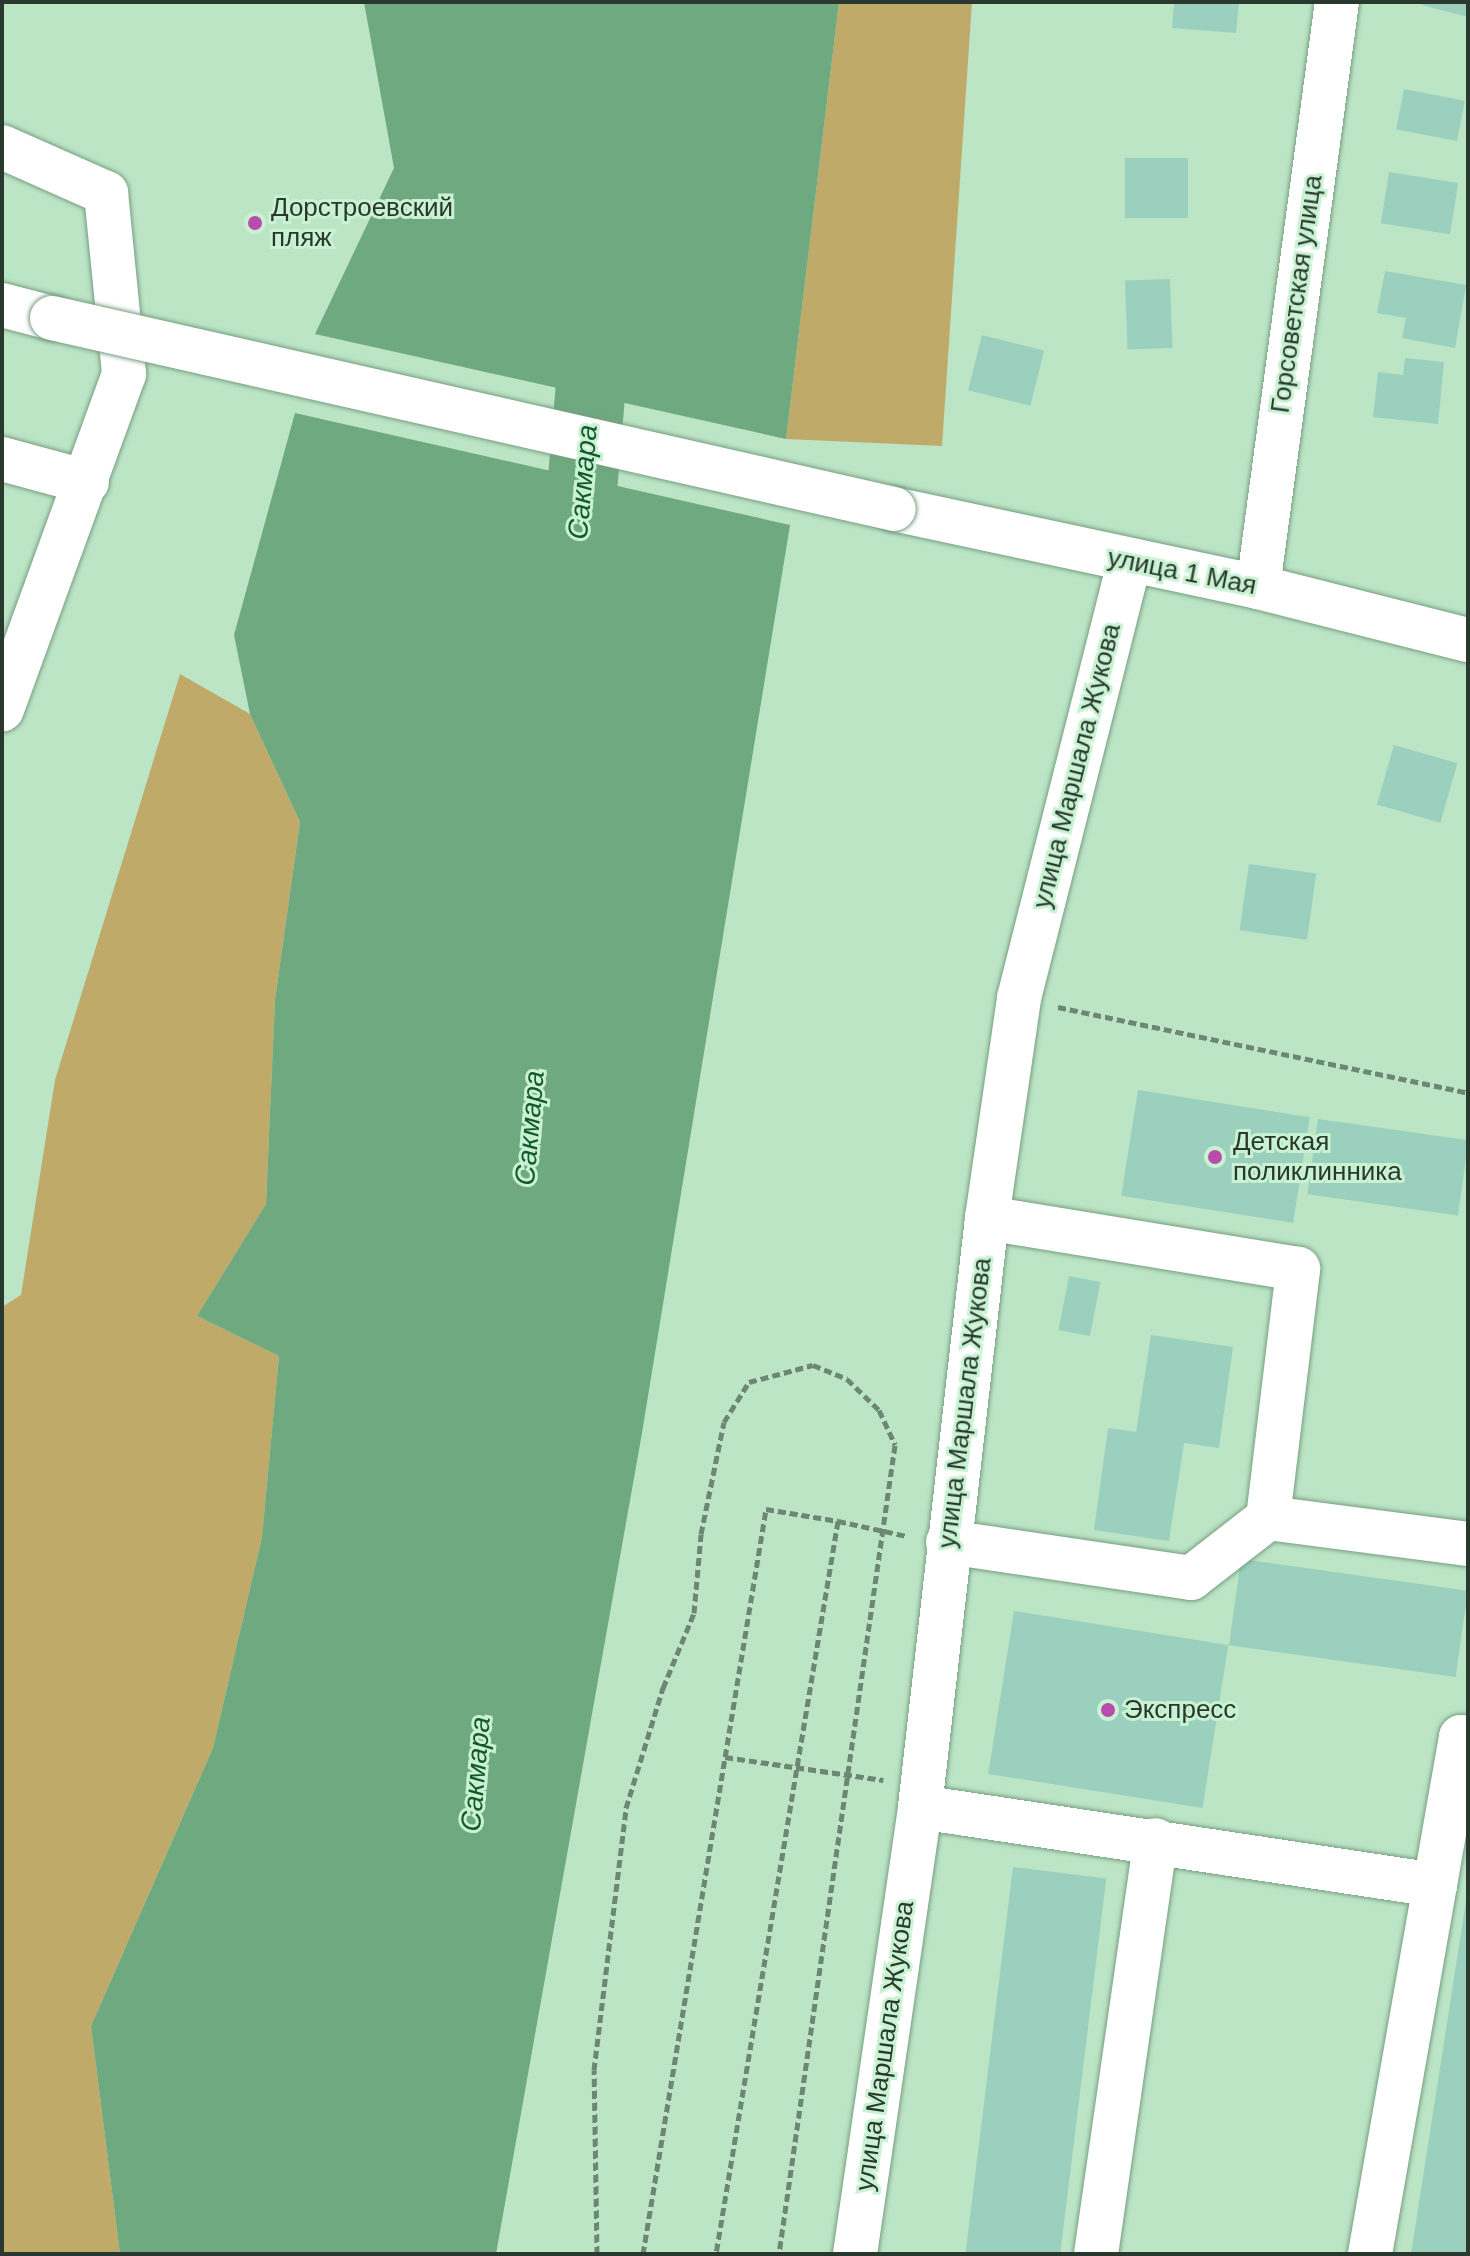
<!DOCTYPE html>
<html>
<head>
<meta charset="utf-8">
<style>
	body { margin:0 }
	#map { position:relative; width:1470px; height:2256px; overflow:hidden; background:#bce5c6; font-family:Arial,sans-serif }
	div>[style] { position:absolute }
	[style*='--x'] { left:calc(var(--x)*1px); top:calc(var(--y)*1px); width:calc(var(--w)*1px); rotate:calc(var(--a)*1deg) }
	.forest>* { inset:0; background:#bfaa6a }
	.water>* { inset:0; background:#6fa97f }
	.river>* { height:70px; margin:-35px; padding:0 35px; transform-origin:35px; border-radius:35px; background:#6fa97f }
	.building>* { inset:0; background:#9bd0be; transform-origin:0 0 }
	.path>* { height:5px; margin-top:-2.5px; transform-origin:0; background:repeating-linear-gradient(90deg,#6c8773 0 8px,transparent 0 12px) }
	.roads { filter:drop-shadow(0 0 2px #789e81) drop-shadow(0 0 2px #789e81) }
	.minor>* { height:44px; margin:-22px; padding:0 22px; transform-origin:22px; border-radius:22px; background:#fff }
	.major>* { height:44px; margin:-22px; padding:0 22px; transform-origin:22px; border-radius:22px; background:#fff }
	.bridges { filter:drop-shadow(0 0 2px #789e81) drop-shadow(0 0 2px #789e81) }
	.major-bridge>* { height:44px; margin:-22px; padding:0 22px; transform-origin:22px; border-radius:22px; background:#fff }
	.dots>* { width:22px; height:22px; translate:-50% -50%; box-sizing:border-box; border:4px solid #c9f2d3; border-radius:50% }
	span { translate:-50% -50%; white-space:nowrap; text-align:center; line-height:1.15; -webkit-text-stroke:6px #c9f2d3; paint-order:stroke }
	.poi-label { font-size:26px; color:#29392d }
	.left { translate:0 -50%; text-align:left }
	.street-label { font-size:26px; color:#29392d }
	.water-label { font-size:28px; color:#15572e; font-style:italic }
	.frame { position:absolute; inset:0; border:4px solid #29392d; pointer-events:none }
</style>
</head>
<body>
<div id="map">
	<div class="forest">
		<i style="clip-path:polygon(839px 2px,972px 2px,942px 446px,786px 439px)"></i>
		<i style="clip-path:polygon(180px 674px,250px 714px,300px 822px,275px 1000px,266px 1204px,197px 1316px,279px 1356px,262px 1537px,213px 1748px,91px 2026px,120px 2254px,2px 2254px,2px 1307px,21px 1295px,55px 1080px)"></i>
	</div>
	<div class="water">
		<i style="clip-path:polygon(364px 2px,839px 2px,786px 439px,315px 334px,394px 168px)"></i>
		<i style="clip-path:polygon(295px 413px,790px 525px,642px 1433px,496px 2254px,120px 2254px,91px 2026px,213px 1748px,262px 1537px,279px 1356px,197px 1316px,266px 1204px,275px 1000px,300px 822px,250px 714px,234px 635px)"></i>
	</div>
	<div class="river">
		<i style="--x:575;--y:574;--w:276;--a:-85.2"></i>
	</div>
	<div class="building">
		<i style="clip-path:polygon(1174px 2px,1239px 2px,1236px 33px,1172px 28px)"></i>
		<i style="clip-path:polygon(1423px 2px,1468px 2px,1468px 17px,1422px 5px)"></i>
		<i style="left:1404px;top:89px;width:62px;height:41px;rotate:11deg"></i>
		<i style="left:1125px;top:158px;width:63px;height:60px"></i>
		<i style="left:1389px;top:172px;width:70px;height:52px;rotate:9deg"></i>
		<i style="clip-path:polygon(1385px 271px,1466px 285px,1455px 348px,1402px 338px,1406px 318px,1377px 313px)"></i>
		<i style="left:1170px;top:279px;width:69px;height:45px;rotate:88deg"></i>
		<i style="left:982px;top:335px;width:64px;height:57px;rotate:14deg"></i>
		<i style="clip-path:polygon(1405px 358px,1444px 362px,1438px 424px,1373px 417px,1378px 372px,1403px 375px)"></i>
		<i style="left:1394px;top:745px;width:66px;height:62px;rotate:16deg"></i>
		<i style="left:1249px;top:864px;width:68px;height:67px;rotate:8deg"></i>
		<i style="left:1138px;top:1090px;width:174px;height:107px;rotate:9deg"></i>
		<i style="left:1318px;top:1119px;width:152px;height:76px;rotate:8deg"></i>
		<i style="left:1069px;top:1276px;width:32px;height:55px;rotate:11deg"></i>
		<i style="clip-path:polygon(1151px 1335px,1233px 1347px,1219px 1448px,1184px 1443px,1169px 1541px,1094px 1530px,1108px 1428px,1136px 1432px)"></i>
		<i style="left:1241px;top:1559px;width:229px;height:87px;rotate:8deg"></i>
		<i style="left:1014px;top:1611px;width:217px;height:165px;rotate:9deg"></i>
		<i style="left:1013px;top:1867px;width:94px;height:391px;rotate:7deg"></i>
		<i style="clip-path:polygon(1466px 1901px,1468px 2254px,1411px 2254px)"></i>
	</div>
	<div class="path">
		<i style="--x:1058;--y:1007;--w:419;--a:11.8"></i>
		<i style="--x:838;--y:1521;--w:71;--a:12.3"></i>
		<i style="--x:725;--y:1757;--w:160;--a:8.3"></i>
		<i style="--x:597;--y:2254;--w:184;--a:-90.9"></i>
		<i style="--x:594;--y:2070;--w:264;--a:-83"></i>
		<i style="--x:626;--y:1808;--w:126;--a:-72.9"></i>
		<i style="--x:663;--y:1688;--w:81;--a:-67.5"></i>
		<i style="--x:694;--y:1613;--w:79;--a:-84.9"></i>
		<i style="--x:701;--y:1534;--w:114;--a:-78.4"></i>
		<i style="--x:724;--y:1422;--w:47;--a:-58"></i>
		<i style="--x:749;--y:1382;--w:66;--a:-14.9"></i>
		<i style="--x:813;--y:1365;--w:37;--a:22"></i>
		<i style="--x:847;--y:1379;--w:45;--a:44.1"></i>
		<i style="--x:879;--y:1410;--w:38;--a:65"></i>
		<i style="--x:895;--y:1445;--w:817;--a:98.16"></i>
		<i style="--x:643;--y:2254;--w:755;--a:-80.62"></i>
		<i style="--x:766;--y:1509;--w:73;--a:9.5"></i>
		<i style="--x:838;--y:1521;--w:743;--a:99.45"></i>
	</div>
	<div class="roads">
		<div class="minor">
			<i style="--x:2;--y:147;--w:114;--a:23.9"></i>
			<i style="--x:106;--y:193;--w:182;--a:84.3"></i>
			<i style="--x:124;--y:374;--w:357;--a:110"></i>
			<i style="--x:2;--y:459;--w:88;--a:15.1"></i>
			<i style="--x:1258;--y:587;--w:590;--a:-82.31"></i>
			<i style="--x:1268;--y:1518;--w:202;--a:7.4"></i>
			<i style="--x:948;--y:1542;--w:246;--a:8.4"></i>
			<i style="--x:1191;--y:1578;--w:98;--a:-37.9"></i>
			<i style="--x:1268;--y:1518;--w:251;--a:-83.1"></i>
			<i style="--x:1298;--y:1269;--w:315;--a:-170.7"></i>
			<i style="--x:920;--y:1807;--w:521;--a:8.61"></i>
			<i style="--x:855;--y:2254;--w:452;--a:-81.7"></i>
			<i style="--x:920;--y:1807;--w:593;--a:-83.51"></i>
			<i style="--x:987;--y:1218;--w:222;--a:-81.7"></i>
			<i style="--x:1019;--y:998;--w:449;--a:-75.8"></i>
			<i style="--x:1096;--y:2254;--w:418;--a:-81.8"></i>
			<i style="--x:1370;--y:2254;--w:525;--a:-80.02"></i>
			<i style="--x:1461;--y:1737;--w:7;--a:8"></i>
		</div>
		<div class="major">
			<i style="--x:2;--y:305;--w:52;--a:14.6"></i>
			<i style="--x:894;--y:509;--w:372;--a:12.1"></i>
			<i style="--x:1258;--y:587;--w:217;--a:14.2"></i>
		</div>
	</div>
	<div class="bridges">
		<div class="major-bridge">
			<i style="--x:52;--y:318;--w:863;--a:12.78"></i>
		</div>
	</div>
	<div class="dots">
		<i style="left:255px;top:223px;background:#b94dad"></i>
		<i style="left:1215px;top:1157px;background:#b94dad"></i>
		<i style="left:1108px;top:1710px;background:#b94dad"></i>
	</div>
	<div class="poi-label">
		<span class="left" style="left:271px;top:223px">Дорстроевский<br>пляж</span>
		<span class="left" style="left:1233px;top:1157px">Детская<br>поликлинника</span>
		<span class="left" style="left:1124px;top:1710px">Экспресс</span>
	</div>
	<div class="street-label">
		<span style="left:1297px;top:294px;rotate:-82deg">Горсоветская улица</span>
		<span style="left:1182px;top:572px;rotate:11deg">улица 1 Мая</span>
		<span style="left:1077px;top:766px;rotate:-76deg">улица Маршала Жукова</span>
		<span style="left:965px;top:1403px;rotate:-83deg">улица Маршала Жукова</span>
		<span style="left:885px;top:2046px;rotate:-82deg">улица Маршала Жукова</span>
	</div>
	<div class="water-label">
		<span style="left:583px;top:482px;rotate:-85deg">Сакмара</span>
		<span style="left:530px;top:1128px;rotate:-85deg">Сакмара</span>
		<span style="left:476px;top:1774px;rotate:-85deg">Сакмара</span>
	</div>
	<div class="frame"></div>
</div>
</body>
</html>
